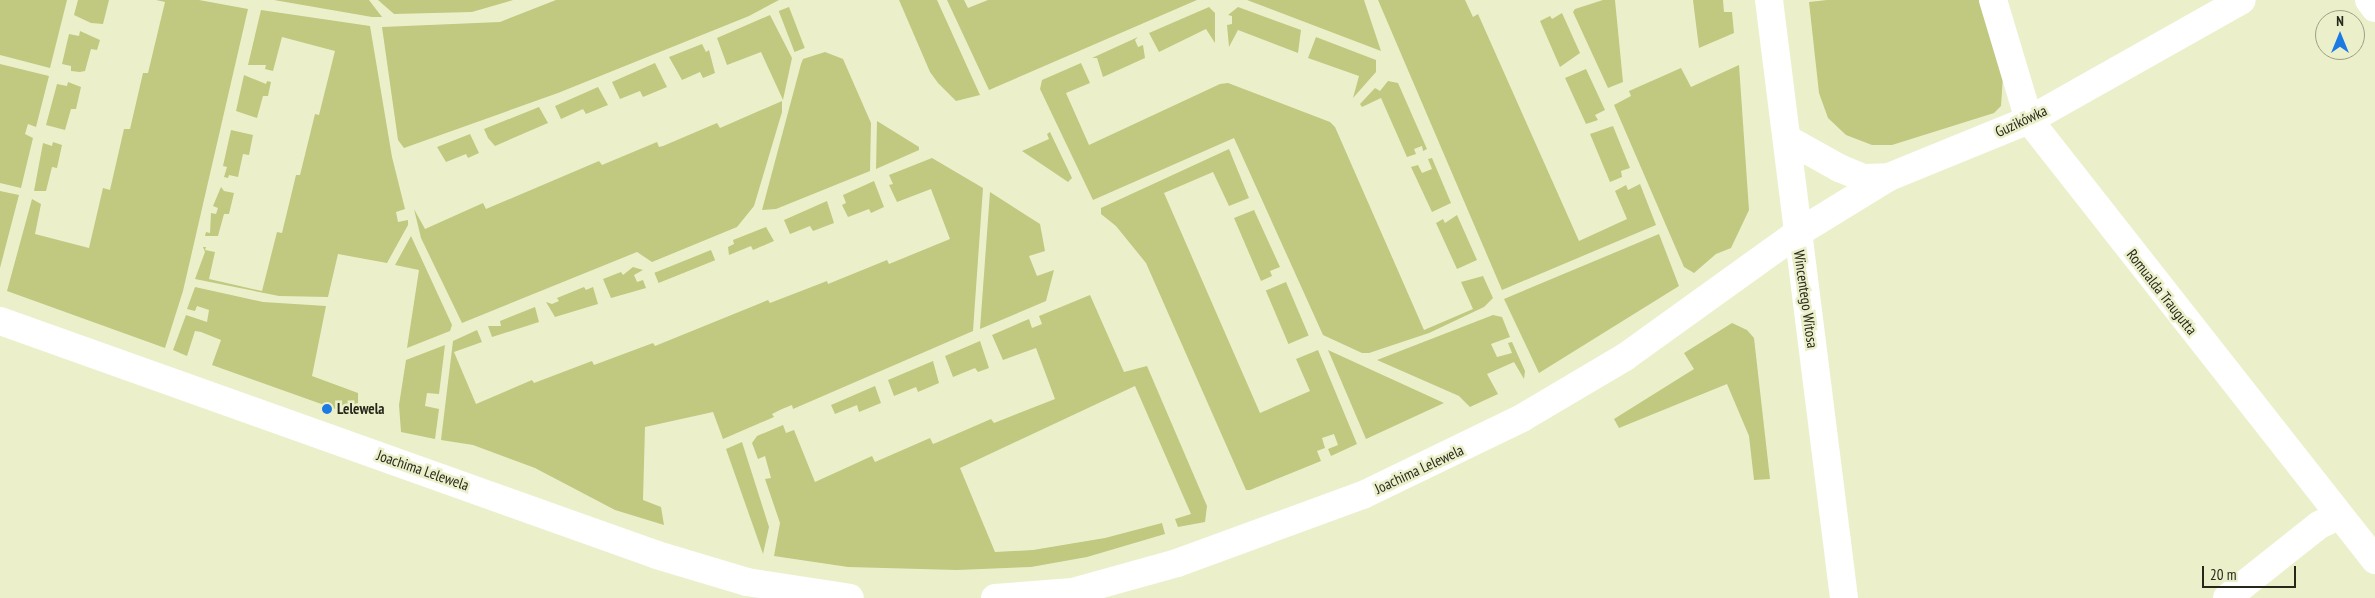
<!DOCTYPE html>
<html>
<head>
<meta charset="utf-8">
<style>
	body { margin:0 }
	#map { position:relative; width:2375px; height:598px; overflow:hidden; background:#ebf0cb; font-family:"PT Sans Narrow",sans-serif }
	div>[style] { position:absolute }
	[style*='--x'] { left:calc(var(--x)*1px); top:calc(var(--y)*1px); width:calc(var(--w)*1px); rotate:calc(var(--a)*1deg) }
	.green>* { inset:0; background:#c1c87f; transform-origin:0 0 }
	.street>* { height:28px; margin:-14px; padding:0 14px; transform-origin:14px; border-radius:14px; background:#fff }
	.secondary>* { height:28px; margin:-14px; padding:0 14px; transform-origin:14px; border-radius:14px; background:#fff }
	.dots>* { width:14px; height:14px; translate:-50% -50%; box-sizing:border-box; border:2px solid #ebf0cb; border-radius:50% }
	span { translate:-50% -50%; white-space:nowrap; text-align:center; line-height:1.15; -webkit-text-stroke:5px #ebf0cb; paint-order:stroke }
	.street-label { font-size:15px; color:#27281a }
	.poi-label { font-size:15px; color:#27281a; font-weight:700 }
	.left { translate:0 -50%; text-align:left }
	.north { position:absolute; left:2315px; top:10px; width:50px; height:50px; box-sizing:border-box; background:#ebf0cb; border:1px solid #9da084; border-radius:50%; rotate:0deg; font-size:14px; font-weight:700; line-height:20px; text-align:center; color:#27281a }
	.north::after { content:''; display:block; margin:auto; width:18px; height:22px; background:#1c7ae3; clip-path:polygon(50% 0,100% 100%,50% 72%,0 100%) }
	.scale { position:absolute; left:2202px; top:566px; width:94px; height:22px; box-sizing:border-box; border:2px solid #27281a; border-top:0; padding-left:6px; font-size:15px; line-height:18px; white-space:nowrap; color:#27281a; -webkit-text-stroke:4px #ebf0cb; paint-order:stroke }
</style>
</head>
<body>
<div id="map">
	<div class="green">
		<i style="clip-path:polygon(0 0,67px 0,50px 68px,0 55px)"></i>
		<i style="clip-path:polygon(78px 0,109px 0,103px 24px,91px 23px,74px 15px)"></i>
		<i style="clip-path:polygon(156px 0,199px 0,248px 9px,183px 291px,165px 348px,7px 291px,32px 199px,41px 204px,35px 234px,89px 248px,103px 188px,110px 190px,124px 129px,130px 129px,143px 73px,148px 73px,165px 2px)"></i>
		<i style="clip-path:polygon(274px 0,369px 0,382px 17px,372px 17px)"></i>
		<i style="clip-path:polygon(378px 0,513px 0,472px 12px,394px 14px)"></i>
		<i style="clip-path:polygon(556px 0,779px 0,749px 16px,558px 93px,404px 148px,398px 140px,382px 27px,500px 22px)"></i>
		<i style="clip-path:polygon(899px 0,937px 0,980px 95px,956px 101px,938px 83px,930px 72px)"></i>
		<i style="clip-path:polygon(947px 0,964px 0,968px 8px,988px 0,1197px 0,989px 90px)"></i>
		<i style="clip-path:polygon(1247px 0,1364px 0,1381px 51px)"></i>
		<i style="clip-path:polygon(1378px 0,1465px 0,1473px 17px,1478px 14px,1579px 241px,1627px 219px,1615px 191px,1626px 185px,1628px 190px,1640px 184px,1656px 225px,1502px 290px)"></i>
		<i style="clip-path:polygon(1603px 0,1615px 0,1623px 82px,1608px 88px,1573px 12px,1575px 9px)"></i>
		<i style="clip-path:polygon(1693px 0,1723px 0,1724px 12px,1732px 12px,1734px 33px,1699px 48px)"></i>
		<i style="clip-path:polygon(1827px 0,1986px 0,2003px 76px,2001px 106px,1994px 113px,1892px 145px,1872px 145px,1846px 135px,1828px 118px,1819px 93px,1809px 2px)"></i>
		<i style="left:789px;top:7px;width:44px;height:11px;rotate:69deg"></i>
		<i style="clip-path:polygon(1209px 7px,1215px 13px,1215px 43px,1206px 29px,1159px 52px,1149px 33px)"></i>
		<i style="clip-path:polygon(1238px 7px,1301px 30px,1298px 53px,1238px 30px,1229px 47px,1227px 25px,1232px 24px,1232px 16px,1228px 15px)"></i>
		<i style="clip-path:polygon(261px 10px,370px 26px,392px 157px,405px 209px,396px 212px,398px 222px,408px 220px,408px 225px,387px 263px,338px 254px,328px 297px,279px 296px,195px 279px,205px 252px,203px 247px,206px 247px,205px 250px,215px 252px,209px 279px,262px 291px,277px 232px,282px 233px,296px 175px,300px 175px,315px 114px,319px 115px,335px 51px,282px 37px,273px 71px,265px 69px,266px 65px,248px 65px)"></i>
		<i style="clip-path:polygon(1562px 13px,1580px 53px,1560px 67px,1540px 21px,1550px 16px,1552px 19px)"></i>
		<i style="clip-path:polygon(770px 15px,792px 58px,783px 100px,761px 52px,727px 65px,717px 38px)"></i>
		<i style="clip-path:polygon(80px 31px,100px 40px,97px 50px,91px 49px,85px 71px,80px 72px,71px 71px,71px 66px,62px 64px,69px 34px,79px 36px)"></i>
		<i style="clip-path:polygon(1138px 37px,1135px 40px,1138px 47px,1143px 45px,1145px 58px,1103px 77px,1097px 58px,1092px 58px)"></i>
		<i style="clip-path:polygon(1316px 37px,1376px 60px,1376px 72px,1353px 98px,1359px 76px,1308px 58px)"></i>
		<i style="clip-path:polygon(702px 44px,706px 52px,709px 50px,715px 73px,703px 78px,700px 72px,682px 80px,669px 57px)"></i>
		<i style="clip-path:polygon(825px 52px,843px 59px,871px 123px,870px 171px,776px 209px,762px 210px,801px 64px,803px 59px)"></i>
		<i style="clip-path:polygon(655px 63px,667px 87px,643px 97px,640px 91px,620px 99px,612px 82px)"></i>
		<i style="clip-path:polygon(1081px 63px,1090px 83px,1066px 93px,1089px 145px,1220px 84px,1228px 83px,1330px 122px,1335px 127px,1424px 330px,1473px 309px,1461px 282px,1483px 276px,1493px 298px,1484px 307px,1429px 333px,1369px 353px,1362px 353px,1323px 335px,1234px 138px,1093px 200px,1040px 89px,1042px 80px)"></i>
		<i style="clip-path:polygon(0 64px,49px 76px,36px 127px,28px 124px,25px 134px,33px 138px,21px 188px,0 183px)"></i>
		<i style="clip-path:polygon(1739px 65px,1749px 210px,1731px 248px,1716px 254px,1694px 273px,1684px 267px,1614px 105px,1631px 96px,1629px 91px,1681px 68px,1691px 87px)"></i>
		<i style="clip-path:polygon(1586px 69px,1605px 110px,1595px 115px,1598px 120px,1586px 124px,1565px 78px)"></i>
		<i style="clip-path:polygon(244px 75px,266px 84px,267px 81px,271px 82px,268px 96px,263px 96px,257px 118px,236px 111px)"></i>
		<i style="clip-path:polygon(1388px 81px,1398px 83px,1427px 149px,1423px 151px,1422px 146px,1414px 149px,1416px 154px,1407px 157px,1381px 98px,1362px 107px,1360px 104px,1375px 88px,1380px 91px)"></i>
		<i style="clip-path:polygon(68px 82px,81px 87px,76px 109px,71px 109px,65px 130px,46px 125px,57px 84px,67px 86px)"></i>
		<i style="clip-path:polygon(598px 87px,608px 105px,586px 114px,583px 109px,561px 119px,555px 106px)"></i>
		<i style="clip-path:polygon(782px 101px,782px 112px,754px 206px,737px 227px,652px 262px,637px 252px,462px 323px,421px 238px,414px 209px,425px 229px,483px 203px,486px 209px,599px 161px,602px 165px,657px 142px,659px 147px,663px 146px,717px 123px,720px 128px)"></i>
		<i style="clip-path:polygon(539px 107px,548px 123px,495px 146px,488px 138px,484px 129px)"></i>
		<i style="clip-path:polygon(877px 121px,919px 147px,919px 150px,876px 169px)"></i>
		<i style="clip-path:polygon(1613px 126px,1630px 168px,1621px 171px,1622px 177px,1610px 182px,1590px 134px)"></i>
		<i style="clip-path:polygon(231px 130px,253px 135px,249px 155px,243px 154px,238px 177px,229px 175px,228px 178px,224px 177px,227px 167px,223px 166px)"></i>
		<i style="clip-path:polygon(1050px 132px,1072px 178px,1068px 182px,1022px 151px,1049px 139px,1047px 134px)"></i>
		<i style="clip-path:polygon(470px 134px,479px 153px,468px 158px,466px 154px,446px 162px,437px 147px)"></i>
		<i style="clip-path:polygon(53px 142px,62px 145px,57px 168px,52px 167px,46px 191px,34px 191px,43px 143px,52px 146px)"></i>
		<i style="clip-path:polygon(1229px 149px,1249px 198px,1229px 206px,1213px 172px,1164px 193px,1260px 413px,1310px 391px,1296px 359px,1318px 350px,1357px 444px,1331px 456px,1328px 449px,1338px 445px,1334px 434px,1322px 438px,1325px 448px,1317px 451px,1321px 461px,1250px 490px,1246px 490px,1146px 263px,1116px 226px,1101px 214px,1101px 208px)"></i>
		<i style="clip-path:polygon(932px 158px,983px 188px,973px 331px,793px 409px,792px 405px,782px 409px,772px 414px,774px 417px,723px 439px,713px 412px,645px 427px,643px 500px,661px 507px,664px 525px,615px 510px,535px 468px,473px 445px,441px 440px,453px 341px,477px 330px,482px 342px,454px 352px,476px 404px,532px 380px,534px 383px,592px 361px,594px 365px,653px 343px,655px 346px,768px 300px,770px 303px,827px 281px,828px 284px,887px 260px,889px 264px,950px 239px,931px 189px,897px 202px,889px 185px,893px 184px,889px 175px)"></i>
		<i style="clip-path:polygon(1432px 158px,1451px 203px,1432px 212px,1411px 167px,1418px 165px,1422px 173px,1432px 169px,1428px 159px)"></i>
		<i style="clip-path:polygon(874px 181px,884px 207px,871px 213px,869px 209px,848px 217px,842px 205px,846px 203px,843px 195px)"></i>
		<i style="clip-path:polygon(221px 187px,224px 191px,234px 193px,229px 214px,224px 214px,218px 236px,205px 236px,206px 232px,210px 233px,211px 213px,216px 214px,218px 208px,213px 206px)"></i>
		<i style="clip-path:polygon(0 191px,19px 195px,0 268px)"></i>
		<i style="clip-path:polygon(990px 192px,1040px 224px,1045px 251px,1029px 256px,1037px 276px,1054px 270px,1046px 301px,980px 329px)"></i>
		<i style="clip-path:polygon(827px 201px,834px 223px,813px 231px,810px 226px,790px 234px,784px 220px)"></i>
		<i style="clip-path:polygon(1254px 210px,1280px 267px,1270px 271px,1272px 276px,1261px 281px,1234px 218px)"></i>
		<i style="clip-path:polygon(1457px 215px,1477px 260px,1457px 269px,1436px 223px,1443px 219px,1445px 223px)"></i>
		<i style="clip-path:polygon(766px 227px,774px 241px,753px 250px,751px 246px,729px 255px,728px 247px,734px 244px,733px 240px)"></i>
		<i style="clip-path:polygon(1659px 234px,1679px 286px,1539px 373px,1504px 299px)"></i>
		<i style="clip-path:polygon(411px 236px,452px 325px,450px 331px,407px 348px,419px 270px,395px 265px)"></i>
		<i style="left:711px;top:250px;width:11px;height:61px;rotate:68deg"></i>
		<i style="clip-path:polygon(633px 267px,643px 270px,634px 275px,637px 282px,643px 280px,646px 288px,611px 298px,603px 279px,621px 272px,623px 275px)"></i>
		<i style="left:1286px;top:282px;width:58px;height:22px;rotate:67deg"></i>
		<i style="clip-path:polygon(195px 287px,263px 302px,326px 306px,312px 376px,358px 393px,358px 413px,355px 416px,212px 365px,221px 340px,201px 332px,195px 331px,187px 356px,173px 350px,186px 315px,207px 322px,209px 310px,197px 306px,195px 311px,187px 309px)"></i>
		<i style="clip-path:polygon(584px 287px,586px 290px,593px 287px,598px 304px,555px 317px,546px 302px,552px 304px,559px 301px,557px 298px)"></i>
		<i style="clip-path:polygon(1090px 295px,1124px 372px,1147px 366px,1207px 506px,1205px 522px,1178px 527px,1175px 519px,1191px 514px,1135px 386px,960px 468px,995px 552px,1033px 550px,1105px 538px,1162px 523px,1165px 534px,1087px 557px,1031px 567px,957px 570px,848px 567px,774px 556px,780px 523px,765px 479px,771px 478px,765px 456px,758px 459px,752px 443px,757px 436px,783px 425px,786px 433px,794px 430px,815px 482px,872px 456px,875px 462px,930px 438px,933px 444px,938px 442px,991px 419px,994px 423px,1055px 399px,1036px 348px,1003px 360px,992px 335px,1029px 319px,1032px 328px,1042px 324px,1039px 316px)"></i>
		<i style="clip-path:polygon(535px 307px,539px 322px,492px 337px,488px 326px,501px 326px,500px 321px)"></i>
		<i style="clip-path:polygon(1493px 315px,1502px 317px,1510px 337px,1491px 344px,1497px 357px,1512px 353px,1508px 343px,1512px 342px,1525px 371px,1524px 379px,1514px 362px,1487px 374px,1498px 394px,1470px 407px,1459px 396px,1377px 360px)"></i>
		<i style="clip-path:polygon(1732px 323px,1747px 330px,1754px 338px,1770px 479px,1754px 480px,1749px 436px,1727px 384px,1619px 428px,1614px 419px,1694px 369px,1684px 353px)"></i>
		<i style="clip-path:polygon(980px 341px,989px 368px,978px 372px,975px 368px,953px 377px,945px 356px)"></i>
		<i style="clip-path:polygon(445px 345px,439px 394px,427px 393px,425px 406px,439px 409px,435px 439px,401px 432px,399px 405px,406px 360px)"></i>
		<i style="clip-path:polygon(1328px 350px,1444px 403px,1366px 439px)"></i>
		<i style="clip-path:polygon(933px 361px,939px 383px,918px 392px,916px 387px,894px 396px,888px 380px)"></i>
		<i style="clip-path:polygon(875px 386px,881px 403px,859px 412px,857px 405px,835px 414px,831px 405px)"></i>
		<i style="clip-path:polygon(742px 442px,769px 527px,763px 554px,726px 449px)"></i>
	</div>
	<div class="street">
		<i style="--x:1993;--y:0;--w:125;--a:73.3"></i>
		<i style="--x:2029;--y:120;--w:560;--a:51.82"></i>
		<i style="--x:2369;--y:0;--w:10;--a:53"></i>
		<i style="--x:1789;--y:140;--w:57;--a:29.2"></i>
		<i style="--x:1839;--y:168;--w:27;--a:22"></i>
		<i style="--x:1864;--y:178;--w:25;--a:-2"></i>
		<i style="--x:1796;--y:234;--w:109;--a:-31.5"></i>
		<i style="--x:1889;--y:177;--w:151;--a:-22.2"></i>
		<i style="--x:2029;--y:120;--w:244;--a:-29.4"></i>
		<i style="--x:2227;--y:598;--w:117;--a:-38.4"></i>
		<i style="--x:2319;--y:525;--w:21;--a:-25"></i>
	</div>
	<div class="secondary">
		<i style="--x:1769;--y:0;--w:603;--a:82.85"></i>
		<i style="--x:0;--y:321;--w:697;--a:19.6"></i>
		<i style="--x:657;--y:555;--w:94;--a:16.7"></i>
		<i style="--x:747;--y:582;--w:104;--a:8.8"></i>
		<i style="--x:995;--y:598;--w:78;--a:-4.4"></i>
		<i style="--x:1073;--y:592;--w:108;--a:-15.6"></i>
		<i style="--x:1177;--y:563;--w:198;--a:-20.1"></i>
		<i style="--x:1363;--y:495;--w:177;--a:-25.8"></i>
		<i style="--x:1522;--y:418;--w:120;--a:-30.6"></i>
		<i style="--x:1625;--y:357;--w:211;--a:-35.7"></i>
	</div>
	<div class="dots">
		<i style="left:327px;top:409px;background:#1c7ae3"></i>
	</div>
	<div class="street-label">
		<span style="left:2021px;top:121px;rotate:-25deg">Guzikówka</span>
		<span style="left:2162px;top:292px;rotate:52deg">Romualda Traugutta</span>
		<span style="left:1806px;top:299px;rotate:82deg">Wincentego Witosa</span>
		<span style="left:1419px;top:469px;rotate:-25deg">Joachima Lelewela</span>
		<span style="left:423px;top:470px;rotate:19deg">Joachima Lelewela</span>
	</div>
	<div class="poi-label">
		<span class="left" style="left:337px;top:409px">Lelewela</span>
	</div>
	<div class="north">N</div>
	<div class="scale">20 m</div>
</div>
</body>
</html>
